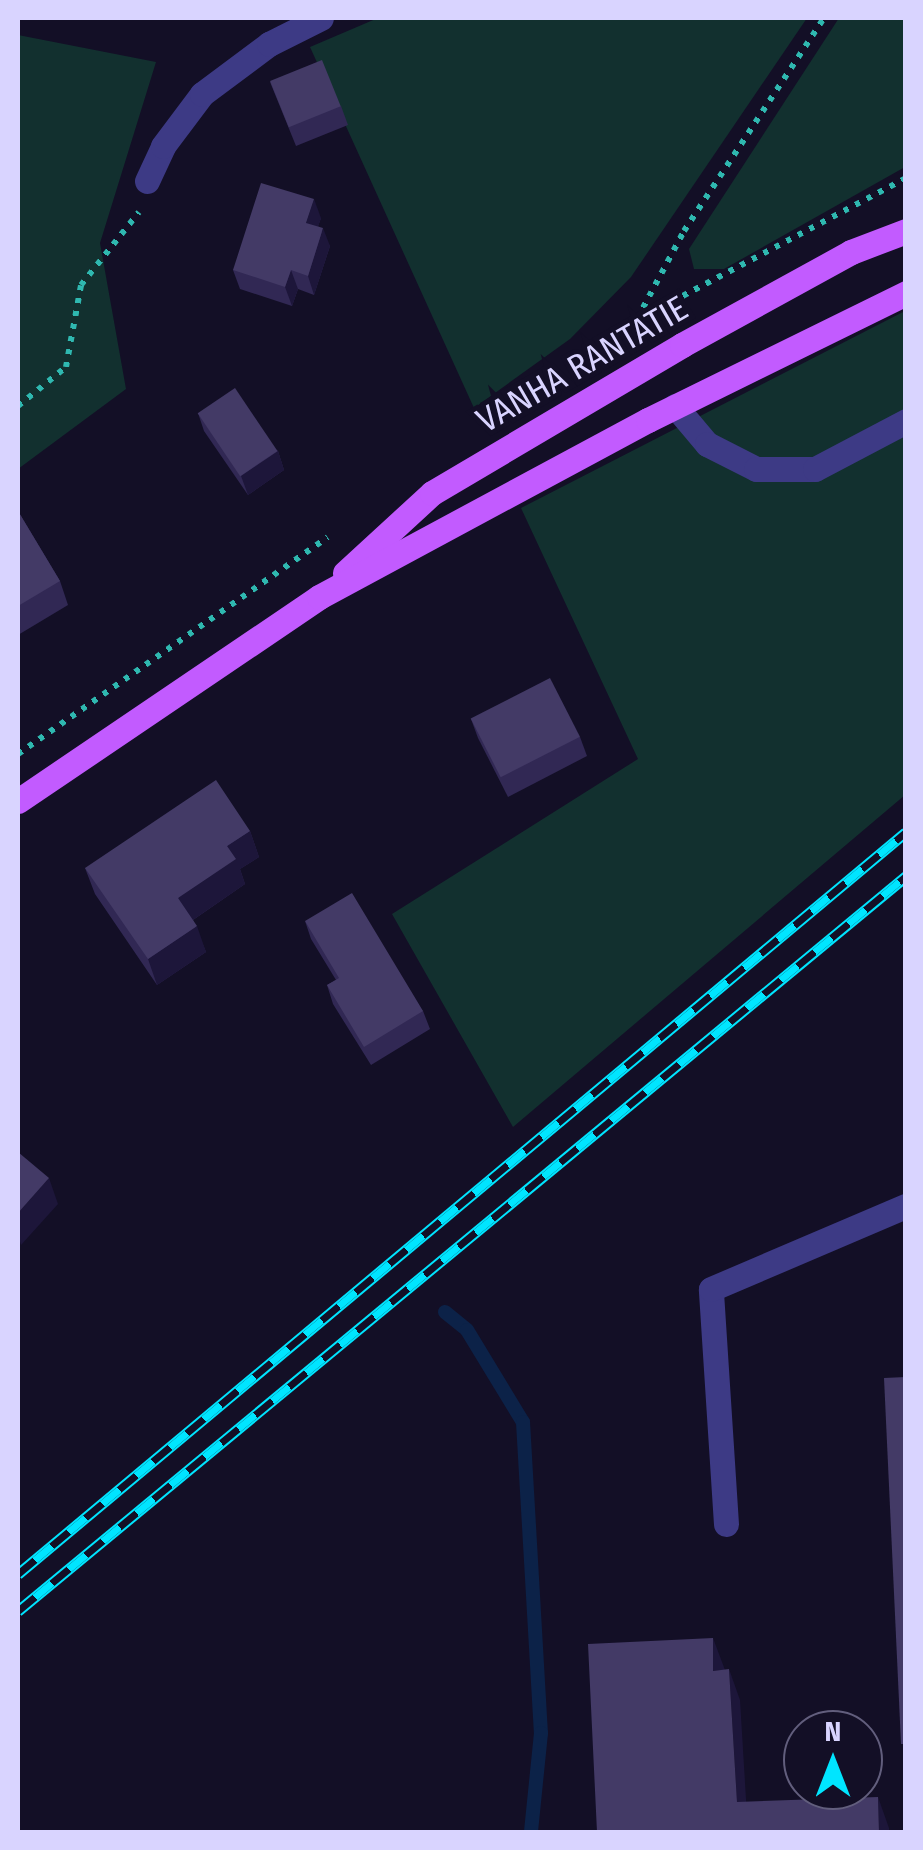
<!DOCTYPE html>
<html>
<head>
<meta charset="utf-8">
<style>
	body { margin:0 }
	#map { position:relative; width:923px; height:1850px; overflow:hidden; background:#130f26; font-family:"Fira Sans Condensed",sans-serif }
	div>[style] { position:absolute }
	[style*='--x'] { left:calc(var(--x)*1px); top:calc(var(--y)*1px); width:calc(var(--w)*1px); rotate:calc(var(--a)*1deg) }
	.green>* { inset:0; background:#12302f }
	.stream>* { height:14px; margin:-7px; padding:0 7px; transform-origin:7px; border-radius:7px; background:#0c2248 }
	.path>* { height:6px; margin-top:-3px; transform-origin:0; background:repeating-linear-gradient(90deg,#2fb8b0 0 5px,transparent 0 13px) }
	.minor>* { height:25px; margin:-12.5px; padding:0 12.5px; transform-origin:12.5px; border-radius:12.5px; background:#3d3a85 }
	.major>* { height:25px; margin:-12.5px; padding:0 12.5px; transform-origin:12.5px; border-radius:12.5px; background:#c25bff }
	.rail>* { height:11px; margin-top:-5.5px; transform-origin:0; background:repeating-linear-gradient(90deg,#130f26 0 22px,#00e5ff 0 44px); box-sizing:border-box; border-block:2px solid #00e5ff }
	.wall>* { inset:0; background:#312854 }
	.shaded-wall>* { inset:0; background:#1d163a }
	.building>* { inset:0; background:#433a66; transform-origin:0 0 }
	span { translate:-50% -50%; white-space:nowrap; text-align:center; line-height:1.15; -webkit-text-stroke:10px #130f26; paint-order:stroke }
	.street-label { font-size:35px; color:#d9d4ff }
	.frame { position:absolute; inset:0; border:20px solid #d9d4ff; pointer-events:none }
	.north { position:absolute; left:783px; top:1710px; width:100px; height:100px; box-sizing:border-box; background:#130f26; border:2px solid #625e7d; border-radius:50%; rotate:0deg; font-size:28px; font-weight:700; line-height:40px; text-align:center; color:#d9d4ff }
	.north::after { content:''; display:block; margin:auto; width:35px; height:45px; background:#00e5ff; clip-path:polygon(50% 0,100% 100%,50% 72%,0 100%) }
</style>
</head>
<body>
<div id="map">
	<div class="green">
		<i style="clip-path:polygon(378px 18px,807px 18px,631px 277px,570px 339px,474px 408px,310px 47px)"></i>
		<i style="clip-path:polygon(839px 18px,905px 18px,905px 167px,724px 269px,694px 269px,689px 249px)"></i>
		<i style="clip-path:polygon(18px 35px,156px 62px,100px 243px,126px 389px,18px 469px)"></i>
		<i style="clip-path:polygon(905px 311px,905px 795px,513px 1127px,392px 914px,638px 759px,521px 508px)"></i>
	</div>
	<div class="stream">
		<i style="--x:445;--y:1312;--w:28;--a:39"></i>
		<i style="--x:467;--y:1330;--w:108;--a:58.7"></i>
		<i style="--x:523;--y:1422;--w:312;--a:86.7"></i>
		<i style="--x:541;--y:1733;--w:100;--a:95.8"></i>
	</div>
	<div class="path">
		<i style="--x:637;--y:319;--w:100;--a:-61.9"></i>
		<i style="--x:684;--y:231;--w:255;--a:-56.7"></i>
		<i style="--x:576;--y:363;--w:75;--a:-35.2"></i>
		<i style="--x:637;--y:320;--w:304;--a:-27.8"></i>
		<i style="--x:18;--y:406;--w:62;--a:-39.1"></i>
		<i style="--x:66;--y:367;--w:83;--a:-79.6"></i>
		<i style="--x:81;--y:285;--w:93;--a:-51.5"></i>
		<i style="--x:18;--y:754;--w:378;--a:-35"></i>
	</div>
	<div class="minor">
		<i style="--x:147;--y:181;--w:38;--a:-65"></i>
		<i style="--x:163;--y:146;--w:65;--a:-53.1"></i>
		<i style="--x:202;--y:94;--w:84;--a:-36.7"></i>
		<i style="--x:269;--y:44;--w:58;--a:-26.6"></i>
		<i style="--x:675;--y:406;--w:50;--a:49.9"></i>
		<i style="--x:707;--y:444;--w:55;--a:27"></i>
		<i style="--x:756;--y:469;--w:59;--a:0"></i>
		<i style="--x:815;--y:469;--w:103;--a:-27.8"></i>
		<i style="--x:726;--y:1524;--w:235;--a:-93.7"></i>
		<i style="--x:711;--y:1289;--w:212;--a:-23.1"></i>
	</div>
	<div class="major">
		<i style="--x:345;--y:573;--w:118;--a:-42.6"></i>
		<i style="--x:432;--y:493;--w:291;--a:-30.6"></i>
		<i style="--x:682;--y:345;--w:193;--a:-28.8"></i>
		<i style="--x:851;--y:252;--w:59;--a:-20.9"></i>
		<i style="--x:18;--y:801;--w:364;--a:-34.1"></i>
		<i style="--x:319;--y:597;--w:374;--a:-28.3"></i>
		<i style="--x:648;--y:420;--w:288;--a:-26.2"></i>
	</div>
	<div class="rail">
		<i style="--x:18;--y:1574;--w:1157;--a:-39.88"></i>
		<i style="--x:18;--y:1611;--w:1153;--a:-39.61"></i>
	</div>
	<div class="wall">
		<i style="clip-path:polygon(270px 82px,341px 106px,348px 125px,296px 146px)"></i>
		<i style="clip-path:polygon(321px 218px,318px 226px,330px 246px,314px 295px,298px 289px,292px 306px,240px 289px,233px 270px)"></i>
		<i style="clip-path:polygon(198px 413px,278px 451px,284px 470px,248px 495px,204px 431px)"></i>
		<i style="clip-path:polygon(18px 511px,60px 581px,68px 605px,18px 635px)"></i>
		<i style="clip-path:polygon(471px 719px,580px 737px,587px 756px,508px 797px,478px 738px)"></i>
		<i style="clip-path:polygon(250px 831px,259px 857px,240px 869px,245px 884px,193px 920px,206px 952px,157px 985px,95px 894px,85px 868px)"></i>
		<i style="clip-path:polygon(305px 921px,423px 1011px,430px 1029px,371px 1065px,333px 1004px,327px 985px,336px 980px,311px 939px)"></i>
	</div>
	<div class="shaded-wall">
		<i style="clip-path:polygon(314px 199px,321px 218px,313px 241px,306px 223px)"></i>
		<i style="clip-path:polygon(323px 228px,330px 246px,314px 295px,308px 276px)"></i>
		<i style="clip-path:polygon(291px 270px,298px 289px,292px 306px,285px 287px)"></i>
		<i style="clip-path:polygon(278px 451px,284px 470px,248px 495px,241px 476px)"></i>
		<i style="clip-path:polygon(250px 831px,259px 857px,240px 869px,245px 884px,187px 924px,178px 898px,227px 846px)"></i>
		<i style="clip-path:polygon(197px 926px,206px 952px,157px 985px,148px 959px)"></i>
		<i style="clip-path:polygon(49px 1178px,58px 1204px,21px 1245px,18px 1235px,18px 1213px)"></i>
		<i style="clip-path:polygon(713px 1638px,725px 1670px,713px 1671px)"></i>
		<i style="clip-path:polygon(729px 1669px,740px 1700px,748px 1832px,737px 1802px)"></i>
		<i style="clip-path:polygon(878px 1797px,889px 1828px,889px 1832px,879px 1832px)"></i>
	</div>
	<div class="building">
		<i style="left:322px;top:60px;width:50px;height:56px;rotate:68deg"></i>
		<i style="clip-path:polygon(261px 183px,314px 199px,306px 223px,323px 228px,308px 276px,291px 270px,285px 287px,233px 270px)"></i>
		<i style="left:235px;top:388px;width:76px;height:45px;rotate:56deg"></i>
		<i style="clip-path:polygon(18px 511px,60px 581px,18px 606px)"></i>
		<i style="left:550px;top:678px;width:66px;height:89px;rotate:63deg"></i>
		<i style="clip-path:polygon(216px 780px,250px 831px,227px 846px,236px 859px,178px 898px,197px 926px,148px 959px,85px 868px)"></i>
		<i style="clip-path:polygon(352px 893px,423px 1011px,364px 1047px,327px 985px,339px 978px,305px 921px)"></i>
		<i style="clip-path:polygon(18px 1152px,49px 1178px,18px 1213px)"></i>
		<i style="clip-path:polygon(906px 1377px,906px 1744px,901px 1744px,884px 1378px)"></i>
		<i style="clip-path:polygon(713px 1638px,713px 1671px,729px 1669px,737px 1802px,878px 1797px,879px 1832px,597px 1832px,588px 1644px)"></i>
	</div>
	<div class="street-label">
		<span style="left:582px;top:364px;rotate:-30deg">VANHA RANTATIE</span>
	</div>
	<div class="frame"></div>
	<div class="north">N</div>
</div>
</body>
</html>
